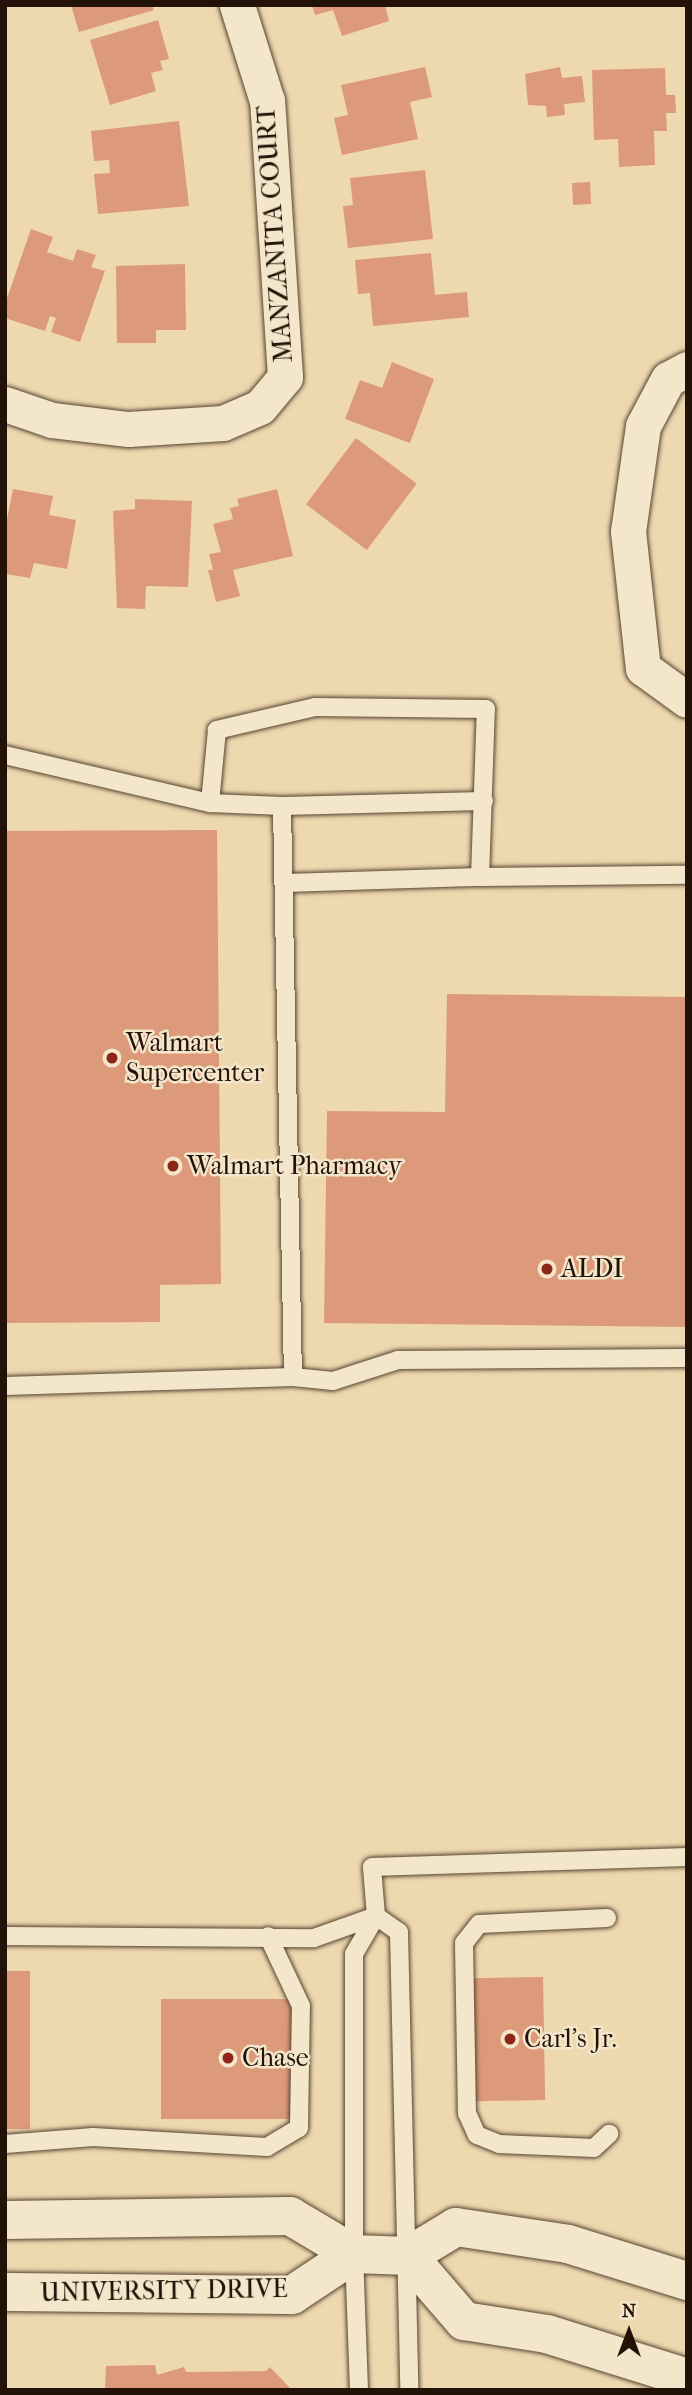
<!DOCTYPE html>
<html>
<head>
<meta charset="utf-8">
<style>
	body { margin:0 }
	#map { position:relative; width:692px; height:2395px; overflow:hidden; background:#edd8af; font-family:"IM FELL French Canon",serif }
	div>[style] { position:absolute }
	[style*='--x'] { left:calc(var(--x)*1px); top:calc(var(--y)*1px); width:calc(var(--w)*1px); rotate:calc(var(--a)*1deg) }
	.building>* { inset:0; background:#dd9a7a; transform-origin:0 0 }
	.roads { filter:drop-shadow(0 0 2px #564431) drop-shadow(0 0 2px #564431) }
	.lane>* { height:18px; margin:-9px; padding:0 9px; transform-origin:9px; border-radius:9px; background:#f3e6cb }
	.street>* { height:35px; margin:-17.5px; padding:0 17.5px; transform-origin:17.5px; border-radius:17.5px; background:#f3e6cb }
	.secondary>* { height:38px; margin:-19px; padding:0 19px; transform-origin:19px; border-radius:19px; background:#f3e6cb }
	.dots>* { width:19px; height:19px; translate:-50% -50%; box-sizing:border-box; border:4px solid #f3e6cb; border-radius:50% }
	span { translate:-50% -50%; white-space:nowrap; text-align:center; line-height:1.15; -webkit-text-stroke:5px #f3e6cb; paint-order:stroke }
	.street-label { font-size:26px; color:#231207 }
	.poi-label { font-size:26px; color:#231207 }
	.left { translate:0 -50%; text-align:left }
	.frame { position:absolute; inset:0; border:7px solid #231207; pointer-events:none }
	.north { position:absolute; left:594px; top:2297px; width:70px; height:70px; -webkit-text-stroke:5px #f3e6cb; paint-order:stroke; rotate:0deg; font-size:19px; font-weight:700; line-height:28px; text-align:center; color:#231207 }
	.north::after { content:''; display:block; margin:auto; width:24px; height:32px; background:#231207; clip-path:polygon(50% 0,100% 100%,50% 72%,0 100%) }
</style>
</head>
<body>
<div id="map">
	<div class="building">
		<i style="clip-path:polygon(71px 5px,152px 5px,154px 10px,79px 32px)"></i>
		<i style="clip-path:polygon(312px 5px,385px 5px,389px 21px,342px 36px,333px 10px,315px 15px)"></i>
		<i style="clip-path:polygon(158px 20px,169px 59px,160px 61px,163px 70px,151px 73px,156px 91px,110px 105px,90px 40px)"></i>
		<i style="clip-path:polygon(425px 67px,432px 97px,410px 102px,418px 139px,342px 155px,334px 118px,348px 115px,341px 85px)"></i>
		<i style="clip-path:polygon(560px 67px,562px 78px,582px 76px,585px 102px,564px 104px,565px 115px,547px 117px,546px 106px,528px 105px,525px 74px)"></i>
		<i style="clip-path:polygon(665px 68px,666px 95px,675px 95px,676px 113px,666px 113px,667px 131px,654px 131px,655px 165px,619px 167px,618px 139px,594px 140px,592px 70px)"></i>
		<i style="clip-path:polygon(179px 121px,189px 206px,98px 214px,94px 174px,110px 173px,109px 160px,94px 161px,91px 131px)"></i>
		<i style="clip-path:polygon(425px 170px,433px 239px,348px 248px,343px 206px,353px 205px,350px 178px)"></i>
		<i style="left:590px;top:182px;width:22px;height:18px;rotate:87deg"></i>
		<i style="clip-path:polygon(31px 229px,53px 237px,47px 252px,73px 261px,77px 249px,96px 255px,91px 267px,105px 271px,80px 342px,51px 332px,56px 318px,50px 316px,45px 331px,5px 318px,5px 304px)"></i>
		<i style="clip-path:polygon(431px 253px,435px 295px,467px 292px,469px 317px,373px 326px,370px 293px,358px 294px,355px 260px)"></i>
		<i style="clip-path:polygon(185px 264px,186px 330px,156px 330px,156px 343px,117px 343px,116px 266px)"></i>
		<i style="clip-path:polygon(392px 362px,434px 379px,410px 443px,345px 419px,360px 380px,382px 388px)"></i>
		<i style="left:356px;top:438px;width:76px;height:83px;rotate:37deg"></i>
		<i style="clip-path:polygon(13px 489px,53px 496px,49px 515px,76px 520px,67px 569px,34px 563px,30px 578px,6px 574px,5px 530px)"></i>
		<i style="clip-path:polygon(277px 489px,293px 556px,233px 570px,240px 596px,216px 602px,208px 570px,213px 570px,209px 554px,221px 552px,213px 524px,233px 519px,230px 508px,239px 506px,237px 499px)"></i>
		<i style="clip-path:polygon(135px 499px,192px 501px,188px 587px,146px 586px,145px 609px,117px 608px,113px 511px,135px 509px)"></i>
		<i style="clip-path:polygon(217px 830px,221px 1284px,160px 1285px,160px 1322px,5px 1323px,5px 831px)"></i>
		<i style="clip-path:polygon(447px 994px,687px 997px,687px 1327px,324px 1323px,327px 1111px,445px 1112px)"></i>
		<i style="left:5px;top:1971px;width:25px;height:158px"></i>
		<i style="left:543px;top:1977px;width:123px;height:70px;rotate:89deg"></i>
		<i style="left:161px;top:1999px;width:131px;height:120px"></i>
		<i style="clip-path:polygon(155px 2365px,157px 2375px,184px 2367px,186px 2372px,266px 2371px,270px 2367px,290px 2388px,105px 2390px,106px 2366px)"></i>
	</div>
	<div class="roads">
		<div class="lane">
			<i style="--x:5;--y:755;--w:211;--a:13.2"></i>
			<i style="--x:282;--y:806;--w:202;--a:-1.4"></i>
			<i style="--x:480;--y:877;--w:207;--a:-0.6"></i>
			<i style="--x:285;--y:883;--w:195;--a:-1.8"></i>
			<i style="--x:480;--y:877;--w:168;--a:-88"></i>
			<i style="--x:486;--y:709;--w:171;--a:-179.3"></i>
			<i style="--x:315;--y:707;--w:101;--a:166.8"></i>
			<i style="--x:217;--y:730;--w:73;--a:95.5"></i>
			<i style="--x:210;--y:803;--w:72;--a:2.4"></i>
			<i style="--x:282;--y:806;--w:571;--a:88.9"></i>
			<i style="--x:5;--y:1386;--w:288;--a:-1.8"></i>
			<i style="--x:293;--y:1377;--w:40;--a:5.7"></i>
			<i style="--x:333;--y:1381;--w:68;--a:-17.9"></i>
			<i style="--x:398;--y:1360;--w:289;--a:-0.4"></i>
			<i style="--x:376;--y:1916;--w:28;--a:35"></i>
			<i style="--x:399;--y:1932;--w:458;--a:88.7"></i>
			<i style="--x:607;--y:1918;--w:128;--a:177.3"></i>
			<i style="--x:479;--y:1924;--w:24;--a:128"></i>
			<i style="--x:464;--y:1943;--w:170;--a:89"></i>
			<i style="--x:467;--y:2113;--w:24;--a:66"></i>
			<i style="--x:477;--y:2135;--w:24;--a:22"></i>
			<i style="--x:499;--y:2144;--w:95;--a:2.4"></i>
			<i style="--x:594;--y:2148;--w:21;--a:-43"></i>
			<i style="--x:5;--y:1936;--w:309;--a:0.4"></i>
			<i style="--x:314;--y:1938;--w:66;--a:-19.5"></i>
			<i style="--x:5;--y:2144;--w:88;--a:-4.5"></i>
			<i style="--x:93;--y:2137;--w:174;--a:3.3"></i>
			<i style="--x:267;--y:2147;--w:37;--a:-31"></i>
			<i style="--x:299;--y:2128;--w:122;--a:-89.1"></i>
			<i style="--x:301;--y:2006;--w:77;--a:-115.2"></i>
			<i style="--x:359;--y:2390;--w:136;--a:-92.1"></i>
			<i style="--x:354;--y:2254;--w:300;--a:-90"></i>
			<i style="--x:354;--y:1954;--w:44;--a:-59.9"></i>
			<i style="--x:376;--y:1916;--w:49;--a:-94.7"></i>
			<i style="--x:372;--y:1867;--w:315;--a:-1.8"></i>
		</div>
		<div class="street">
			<i style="--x:687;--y:369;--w:21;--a:152"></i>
			<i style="--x:668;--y:379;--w:53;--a:118"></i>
			<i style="--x:643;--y:426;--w:106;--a:98.1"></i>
			<i style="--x:628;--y:531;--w:138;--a:83.8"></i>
			<i style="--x:643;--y:668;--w:54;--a:36"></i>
			<i style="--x:5;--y:404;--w:50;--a:18.8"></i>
			<i style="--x:52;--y:420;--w:77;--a:6.8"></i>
			<i style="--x:128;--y:429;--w:95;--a:-3.6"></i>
			<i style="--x:223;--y:423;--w:40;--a:-23.4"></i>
			<i style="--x:260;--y:407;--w:39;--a:-50"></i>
			<i style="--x:285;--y:377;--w:277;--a:-93.7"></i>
			<i style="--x:267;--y:101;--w:101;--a:-107.4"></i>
		</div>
		<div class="secondary">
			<i style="--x:5;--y:2220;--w:285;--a:-0.8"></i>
			<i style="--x:290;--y:2216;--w:74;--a:30.7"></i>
			<i style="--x:354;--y:2254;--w:54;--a:2.1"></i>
			<i style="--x:408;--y:2256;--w:56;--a:-31.1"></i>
			<i style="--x:456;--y:2227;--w:113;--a:8.6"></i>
			<i style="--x:568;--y:2244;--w:125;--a:17.3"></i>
			<i style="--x:408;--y:2256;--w:86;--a:49.3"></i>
			<i style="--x:464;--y:2321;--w:84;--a:8.9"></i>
			<i style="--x:547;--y:2334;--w:147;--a:17.4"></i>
			<i style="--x:5;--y:2292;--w:287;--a:0.6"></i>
			<i style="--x:292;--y:2295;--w:74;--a:-33.5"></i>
		</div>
	</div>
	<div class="dots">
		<i style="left:112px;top:1058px;background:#8f2418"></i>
		<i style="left:173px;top:1166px;background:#8f2418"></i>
		<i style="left:547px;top:1269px;background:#8f2418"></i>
		<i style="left:510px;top:2039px;background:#8f2418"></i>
		<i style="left:228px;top:2058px;background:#8f2418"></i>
	</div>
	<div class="street-label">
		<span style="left:275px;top:234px;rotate:-94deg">MANZANITA COURT</span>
		<span style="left:164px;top:2291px;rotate:-1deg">UNIVERSITY DRIVE</span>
	</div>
	<div class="poi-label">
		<span class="left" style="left:126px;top:1058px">Walmart<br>Supercenter</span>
		<span class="left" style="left:187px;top:1166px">Walmart Pharmacy</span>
		<span class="left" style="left:561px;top:1269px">ALDI</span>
		<span class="left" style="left:524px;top:2039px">Carl's Jr.</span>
		<span class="left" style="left:242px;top:2058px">Chase</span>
	</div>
	<div class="frame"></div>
	<div class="north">N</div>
</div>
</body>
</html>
